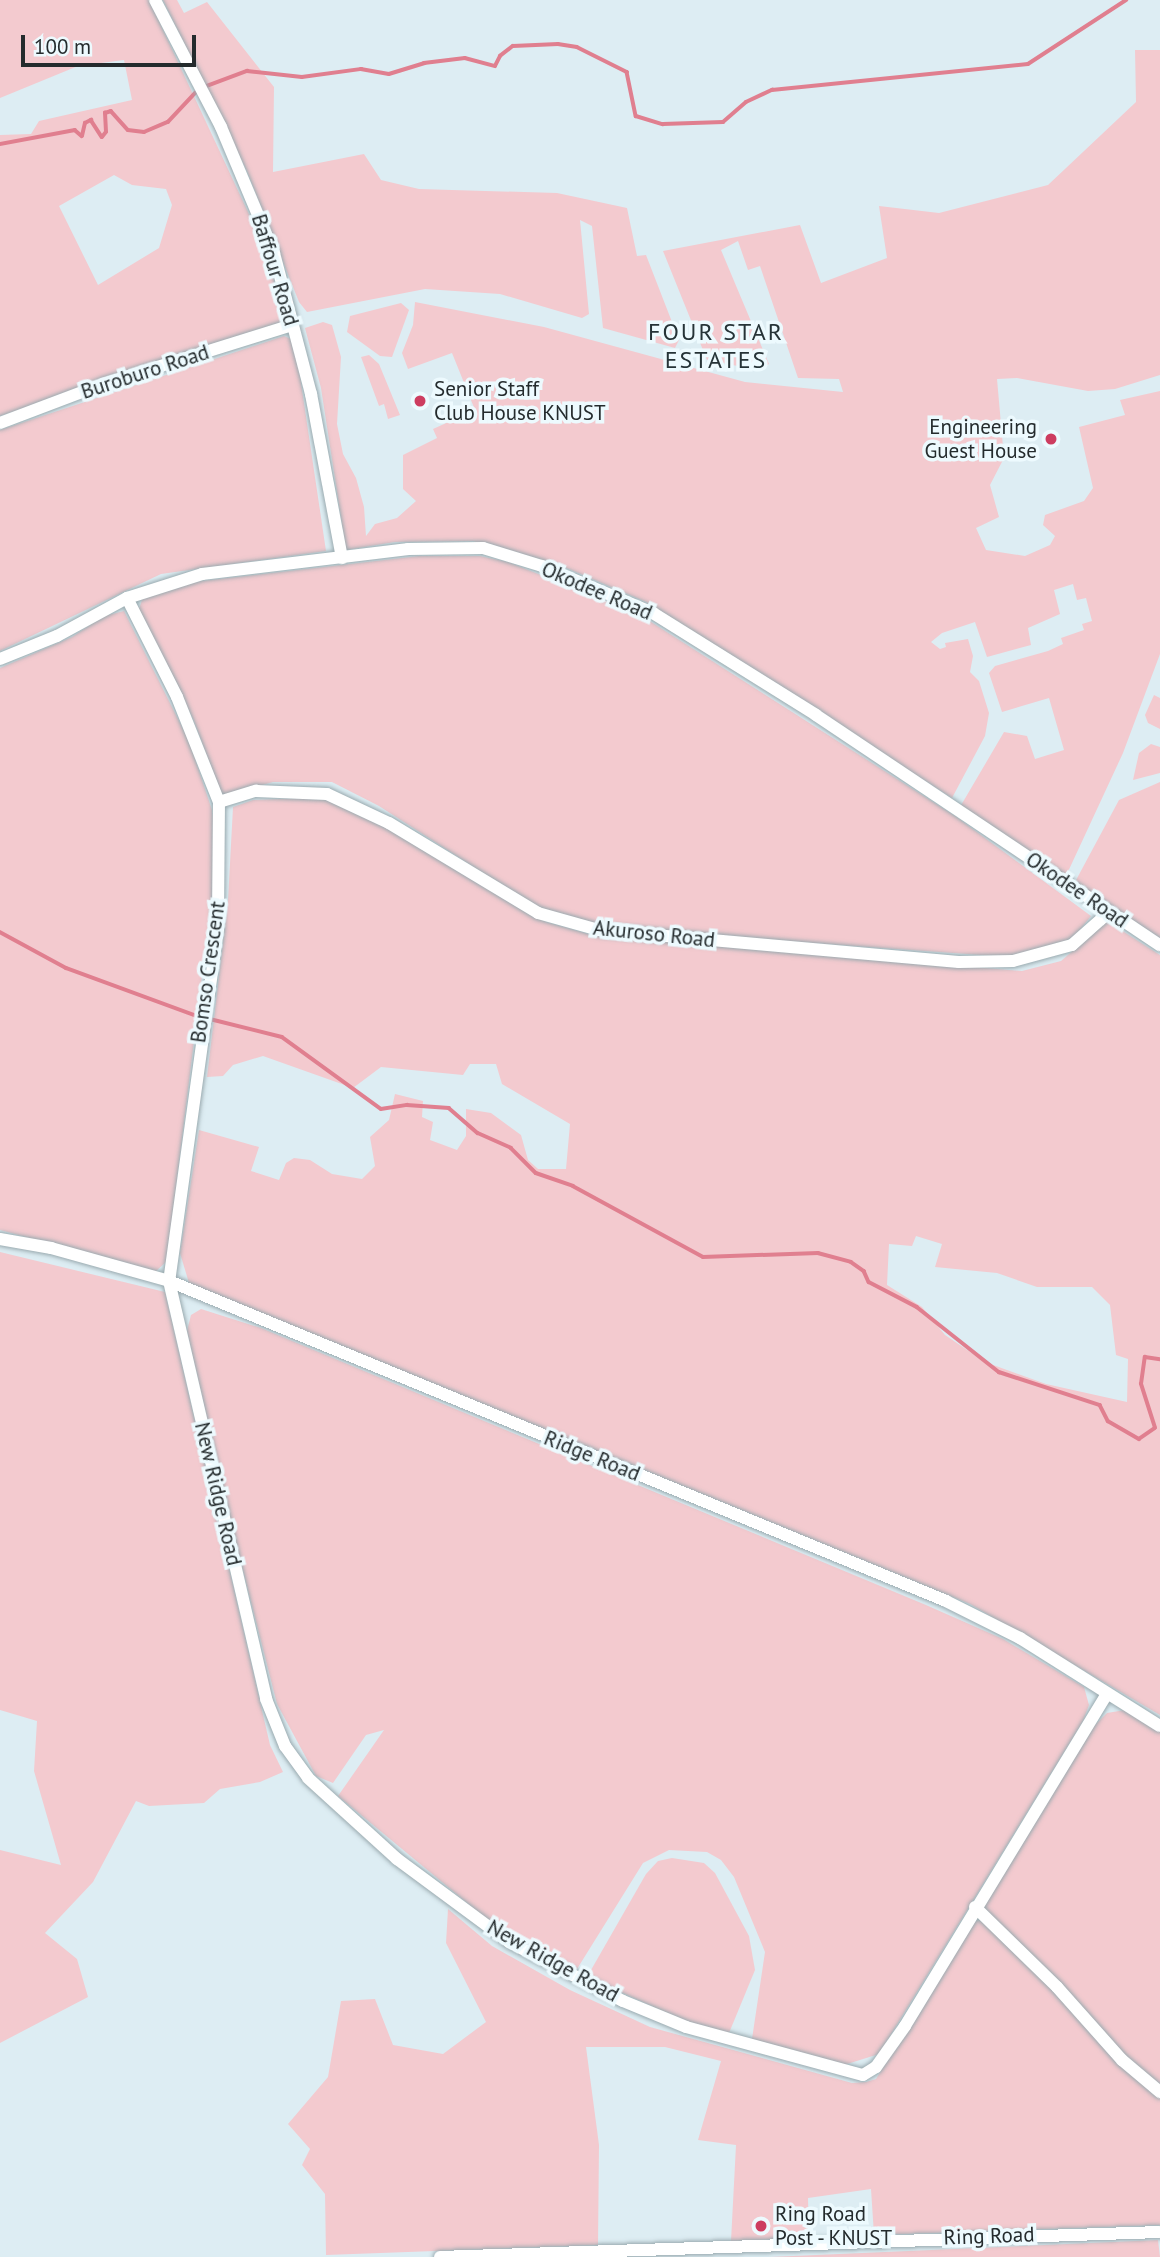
<!DOCTYPE html>
<html>
<head>
<meta charset="utf-8">
<style>
	body { margin:0 }
	#map { position:relative; width:1160px; height:2257px; overflow:hidden; background:#ddedf3; font-family:"PT Sans",sans-serif }
	div>[style] { position:absolute }
	[style*='--x'] { left:calc(var(--x)*1px); top:calc(var(--y)*1px); width:calc(var(--w)*1px); rotate:calc(var(--a)*1deg) }
	.green>* { inset:0; background:#f3cacf }
	.stream>* { height:3.5px; margin:-1.75px; padding:0 1.75px; transform-origin:1.75px; border-radius:1.75px; background:#e07f8f }
	.roads { filter:drop-shadow(0 0 2px #9aaaaf) drop-shadow(0 0 2px #9aaaaf) }
	.minor>* { height:12px; margin:-6px; padding:0 6px; transform-origin:6px; border-radius:6px; background:#fff }
	.dots>* { width:19px; height:19px; translate:-50% -50%; box-sizing:border-box; border:4px solid #edfafe; border-radius:50% }
	span { translate:-50% -50%; white-space:nowrap; text-align:center; line-height:1.15; -webkit-text-stroke:7px #edfafe; paint-order:stroke }
	.street-label { font-size:21px; color:#242b2d }
	.poi-label { font-size:21px; color:#242b2d }
	.left { translate:0 -50%; text-align:left }
	.right { translate:-100% -50%; text-align:right }
	.quarter-label { font-size:24px; color:#263337; letter-spacing:2px }
	.scale { position:absolute; left:21px; top:35px; width:175px; height:32px; box-sizing:border-box; border:4px solid #242b2d; border-top:0; padding-left:9px; font-size:21px; line-height:24px; white-space:nowrap; color:#242b2d; -webkit-text-stroke:5px #edfafe; paint-order:stroke }
</style>
</head>
<body>
<div id="map">
	<div class="green">
		<i style="clip-path:polygon(evenodd,0 0,149px 0,256px 229px,283px 306px,285px 317px,281px 323px,0 416px,0 135px,31px 134px,39px 121px,132px 100px,124px 60px,78px 66px,0 98px,0 0,114px 175px,132px 185px,166px 189px,172px 205px,159px 248px,98px 285px,59px 206px,114px 175px)"></i>
		<i style="clip-path:polygon(163px 0,177px 0,184px 13px,207px 2px,274px 87px,273px 172px,364px 154px,381px 180px,419px 189px,557px 193px,627px 208px,637px 256px,646px 255px,679px 340px,675px 348px,603px 328px,592px 226px,580px 220px,589px 314px,582px 318px,500px 294px,425px 289px,307px 312px,299px 302px,247px 171px)"></i>
		<i style="clip-path:polygon(1135px 50px,1160px 50px,1160px 375px,1115px 389px,1088px 391px,1017px 378px,997px 379px,1004px 458px,990px 485px,999px 517px,976px 528px,986px 550px,1025px 556px,1050px 545px,1055px 536px,1043px 525px,1045px 515px,1084px 501px,1093px 488px,1079px 427px,1125px 415px,1120px 400px,1160px 391px,1160px 654px,1123px 753px,1066px 876px,960px 807px,1004px 732px,1027px 736px,1035px 759px,1064px 750px,1049px 698px,1002px 712px,989px 673px,995px 666px,1048px 651px,1063px 644px,1061px 638px,1084px 630px,1082px 624px,1092px 621px,1086px 598px,1077px 600px,1073px 584px,1054px 590px,1060px 614px,1028px 628px,1031px 645px,987px 657px,975px 622px,942px 633px,931px 642px,940px 649px,946px 647px,945px 643px,968px 639px,973px 656px,970px 672px,979px 681px,989px 713px,985px 736px,952px 798px,646px 602px,557px 564px,473px 541px,395px 542px,346px 550px,321px 388px,305px 328px,323px 322px,332px 325px,341px 357px,337px 424px,343px 454px,356px 478px,364px 507px,366px 536px,375px 524px,397px 518px,416px 501px,403px 489px,403px 455px,437px 438px,433px 429px,475px 410px,452px 353px,408px 369px,402px 353px,413px 325px,415px 302px,544px 327px,745px 382px,843px 392px,839px 379px,798px 378px,760px 266px,748px 270px,738px 241px,721px 250px,769px 364px,758px 370px,707px 360px,663px 251px,800px 225px,821px 283px,887px 258px,879px 206px,939px 213px,1048px 185px,1136px 102px)"></i>
		<i style="clip-path:polygon(401px 303px,409px 310px,392px 357px,380px 356px,347px 332px,350px 316px)"></i>
		<i style="clip-path:polygon(284px 336px,291px 339px,297px 356px,326px 551px,161px 574px,0 651px,0 430px)"></i>
		<i style="clip-path:polygon(369px 355px,379px 364px,400px 415px,388px 419px,384px 404px,379px 406px,361px 357px)"></i>
		<i style="clip-path:polygon(419px 556px,480px 556px,508px 562px,637px 613px,955px 816px,1091px 916px,1075px 936px,1053px 948px,1009px 957px,615px 929px,567px 919px,530px 903px,379px 806px,332px 782px,273px 782px,222px 796px,194px 721px,139px 609px,143px 597px,193px 582px)"></i>
		<i style="clip-path:polygon(124px 611px,189px 741px,212px 810px,217px 854px,167px 1261px,155px 1272px,0 1230px,0 668px,72px 637px,104px 616px)"></i>
		<i style="clip-path:polygon(1154px 695px,1160px 698px,1160px 729px,1148px 723px,1145px 715px)"></i>
		<i style="clip-path:polygon(1151px 744px,1160px 747px,1160px 773px,1133px 780px,1139px 753px)"></i>
		<i style="clip-path:polygon(1160px 782px,1160px 938px,1075px 882px,1119px 800px)"></i>
		<i style="clip-path:polygon(evenodd,306px 798px,328px 800px,374px 819px,546px 922px,592px 935px,1022px 971px,1061px 961px,1107px 921px,1160px 955px,1160px 1715px,970px 1604px,189px 1283px,180px 1253px,199px 1130px,259px 1147px,251px 1171px,279px 1180px,286px 1163px,294px 1158px,310px 1160px,332px 1174px,362px 1179px,375px 1166px,370px 1137px,389px 1120px,395px 1094px,423px 1101px,422px 1117px,433px 1122px,430px 1140px,457px 1150px,466px 1136px,466px 1109px,491px 1113px,521px 1135px,528px 1160px,538px 1169px,566px 1169px,570px 1124px,502px 1084px,496px 1064px,470px 1064px,463px 1075px,381px 1067px,353px 1088px,263px 1056px,233px 1065px,223px 1076px,207px 1077px,228px 901px,233px 807px,253px 800px,306px 798px,916px 1236px,942px 1244px,935px 1267px,997px 1273px,1037px 1287px,1092px 1287px,1110px 1305px,1116px 1355px,1128px 1359px,1127px 1402px,1046px 1384px,985px 1362px,945px 1335px,922px 1307px,887px 1285px,889px 1244px,912px 1246px,916px 1236px)"></i>
		<i style="clip-path:polygon(0 1252px,165px 1292px,270px 1745px,283px 1772px,260px 1782px,220px 1789px,204px 1803px,149px 1806px,136px 1801px,93px 1882px,45px 1933px,77px 1959px,88px 1997px,0 2043px,0 1850px,61px 1865px,34px 1771px,37px 1721px,0 1710px)"></i>
		<i style="clip-path:polygon(201px 1309px,261px 1328px,926px 1605px,1003px 1639px,1084px 1687px,1089px 1705px,1083px 1721px,879px 2054px,844px 2065px,752px 2039px,765px 1952px,734px 1877px,721px 1860px,707px 1852px,669px 1850px,643px 1863px,577px 1969px,570px 1969px,489px 1921px,338px 1796px,384px 1730px,366px 1735px,333px 1783px,316px 1776px,277px 1704px,235px 1539px,187px 1331px,191px 1315px)"></i>
		<i style="clip-path:polygon(1125px 1710px,1160px 1732px,1160px 2225px,874px 2235px,871px 2189px,808px 2198px,809px 2238px,731px 2241px,736px 2145px,698px 2140px,721px 2061px,665px 2047px,586px 2047px,599px 2145px,598px 2245px,326px 2255px,325px 2194px,302px 2165px,310px 2149px,288px 2124px,328px 2077px,341px 2001px,375px 1999px,393px 2045px,443px 2054px,486px 2022px,446px 1943px,448px 1909px,492px 1946px,570px 1990px,650px 2027px,852px 2083px,866px 2082px,876px 2079px,973px 1921px,982px 1920px,984px 1904px,1089px 1731px,1107px 1713px)"></i>
		<i style="clip-path:polygon(672px 1858px,704px 1863px,715px 1873px,749px 1936px,755px 1970px,729px 2033px,692px 2024px,587px 1977px,646px 1874px,658px 1861px)"></i>
		<i style="clip-path:polygon(1158px 2240px,1160px 2257px,770px 2257px)"></i>
	</div>
	<div class="stream">
		<i style="--x:207;--y:86;--w:43;--a:-20.6"></i>
		<i style="--x:247;--y:71;--w:55;--a:6.2"></i>
		<i style="--x:302;--y:77;--w:60;--a:-7.7"></i>
		<i style="--x:361;--y:69;--w:28;--a:10"></i>
		<i style="--x:389;--y:74;--w:37;--a:-17"></i>
		<i style="--x:424;--y:63;--w:41;--a:-7"></i>
		<i style="--x:465;--y:58;--w:31;--a:15"></i>
		<i style="--x:495;--y:66;--w:11;--a:-63"></i>
		<i style="--x:500;--y:56;--w:16;--a:-38"></i>
		<i style="--x:513;--y:46;--w:45;--a:-2.5"></i>
		<i style="--x:558;--y:44;--w:19;--a:9"></i>
		<i style="--x:577;--y:47;--w:56;--a:26.6"></i>
		<i style="--x:627;--y:72;--w:45;--a:78.4"></i>
		<i style="--x:636;--y:116;--w:28;--a:17"></i>
		<i style="--x:663;--y:124;--w:60;--a:-1.9"></i>
		<i style="--x:723;--y:122;--w:30;--a:-41"></i>
		<i style="--x:746;--y:102;--w:29;--a:-25"></i>
		<i style="--x:772;--y:90;--w:257;--a:-5.8"></i>
		<i style="--x:1028;--y:64;--w:117;--a:-33.1"></i>
		<i style="--x:0;--y:144;--w:76;--a:-10.6"></i>
		<i style="--x:75;--y:130;--w:9;--a:41"></i>
		<i style="--x:82;--y:136;--w:13;--a:-77"></i>
		<i style="--x:85;--y:123;--w:7;--a:-27"></i>
		<i style="--x:91;--y:120;--w:20;--a:57"></i>
		<i style="--x:102;--y:137;--w:6;--a:-51"></i>
		<i style="--x:106;--y:132;--w:19;--a:-93"></i>
		<i style="--x:105;--y:113;--w:6;--a:-18"></i>
		<i style="--x:111;--y:111;--w:25;--a:48"></i>
		<i style="--x:128;--y:130;--w:16;--a:7"></i>
		<i style="--x:144;--y:132;--w:26;--a:-23"></i>
		<i style="--x:168;--y:122;--w:40;--a:-47"></i>
		<i style="--x:0;--y:932;--w:75;--a:28.6"></i>
		<i style="--x:66;--y:968;--w:140;--a:20.1"></i>
		<i style="--x:210;--y:1019;--w:74;--a:14"></i>
		<i style="--x:282;--y:1037;--w:122;--a:36"></i>
		<i style="--x:381;--y:1109;--w:26;--a:-9"></i>
		<i style="--x:407;--y:1105;--w:42;--a:4.1"></i>
		<i style="--x:449;--y:1108;--w:38;--a:41"></i>
		<i style="--x:478;--y:1133;--w:36;--a:24"></i>
		<i style="--x:511;--y:1148;--w:35;--a:45"></i>
		<i style="--x:536;--y:1173;--w:39;--a:19"></i>
		<i style="--x:573;--y:1186;--w:148;--a:28.6"></i>
		<i style="--x:703;--y:1257;--w:115;--a:-2"></i>
		<i style="--x:818;--y:1253;--w:34;--a:15"></i>
		<i style="--x:851;--y:1262;--w:16;--a:35"></i>
		<i style="--x:864;--y:1271;--w:12;--a:66"></i>
		<i style="--x:869;--y:1282;--w:54;--a:27.5"></i>
		<i style="--x:917;--y:1307;--w:105;--a:38.4"></i>
		<i style="--x:999;--y:1372;--w:106;--a:18.1"></i>
		<i style="--x:1100;--y:1405;--w:18;--a:63"></i>
		<i style="--x:1108;--y:1421;--w:36;--a:30"></i>
		<i style="--x:1139;--y:1439;--w:19;--a:-35"></i>
		<i style="--x:1155;--y:1428;--w:46;--a:-107.7"></i>
		<i style="--x:1141;--y:1384;--w:27;--a:-82"></i>
		<i style="--x:1145;--y:1357;--w:15;--a:8"></i>
	</div>
	<div class="roads">
		<div class="minor">
			<i style="--x:155;--y:0;--w:143;--a:62.5"></i>
			<i style="--x:221;--y:127;--w:137;--a:67.2"></i>
			<i style="--x:274;--y:253;--w:146;--a:75.3"></i>
			<i style="--x:311;--y:394;--w:167;--a:79.3"></i>
			<i style="--x:0;--y:423;--w:110;--a:-20.7"></i>
			<i style="--x:103;--y:384;--w:198;--a:-17.3"></i>
			<i style="--x:127;--y:598;--w:111;--a:63.2"></i>
			<i style="--x:177;--y:697;--w:113;--a:68.2"></i>
			<i style="--x:219;--y:802;--w:127;--a:90.5"></i>
			<i style="--x:218;--y:929;--w:355;--a:97.9"></i>
			<i style="--x:169;--y:1281;--w:429;--a:76.9"></i>
			<i style="--x:266;--y:1699;--w:51;--a:68"></i>
			<i style="--x:285;--y:1746;--w:39;--a:54"></i>
			<i style="--x:308;--y:1778;--w:120;--a:42.3"></i>
			<i style="--x:397;--y:1859;--w:139;--a:36.5"></i>
			<i style="--x:509;--y:1942;--w:128;--a:27.4"></i>
			<i style="--x:623;--y:2001;--w:68;--a:22.4"></i>
			<i style="--x:686;--y:2027;--w:183;--a:15.2"></i>
			<i style="--x:863;--y:2075;--w:15;--a:-32"></i>
			<i style="--x:876;--y:2067;--w:50;--a:-54.7"></i>
			<i style="--x:905;--y:2026;--w:389;--a:-58.7"></i>
			<i style="--x:0;--y:659;--w:61;--a:-22"></i>
			<i style="--x:57;--y:636;--w:80;--a:-28.5"></i>
			<i style="--x:127;--y:598;--w:79;--a:-17.7"></i>
			<i style="--x:202;--y:574;--w:208;--a:-6.9"></i>
			<i style="--x:408;--y:549;--w:75;--a:-0.8"></i>
			<i style="--x:483;--y:548;--w:62;--a:17"></i>
			<i style="--x:542;--y:566;--w:121;--a:22.9"></i>
			<i style="--x:653;--y:613;--w:192;--a:32"></i>
			<i style="--x:816;--y:715;--w:414;--a:33.8"></i>
			<i style="--x:219;--y:802;--w:39;--a:-17"></i>
			<i style="--x:256;--y:791;--w:71;--a:2.4"></i>
			<i style="--x:327;--y:794;--w:68;--a:25.1"></i>
			<i style="--x:389;--y:823;--w:174;--a:31.1"></i>
			<i style="--x:538;--y:913;--w:63;--a:15.6"></i>
			<i style="--x:599;--y:930;--w:361;--a:5.1"></i>
			<i style="--x:959;--y:962;--w:54;--a:-1.1"></i>
			<i style="--x:1013;--y:961;--w:61;--a:-15.2"></i>
			<i style="--x:1072;--y:945;--w:48;--a:-41.6"></i>
			<i style="--x:0;--y:1239;--w:52;--a:10"></i>
			<i style="--x:51;--y:1248;--w:123;--a:15.6"></i>
			<i style="--x:169;--y:1281;--w:840;--a:22.38"></i>
			<i style="--x:946;--y:1601;--w:83;--a:26.6"></i>
			<i style="--x:1020;--y:1638;--w:165;--a:32.2"></i>
			<i style="--x:975;--y:1907;--w:115;--a:44.3"></i>
			<i style="--x:1057;--y:1987;--w:98;--a:48.3"></i>
			<i style="--x:1122;--y:2060;--w:50;--a:40.1"></i>
			<i style="--x:440;--y:2257;--w:720;--a:-1.99"></i>
		</div>
	</div>
	<div class="dots">
		<i style="left:420px;top:401px;background:#cd3d60"></i>
		<i style="left:1051px;top:439px;background:#cd3d60"></i>
		<i style="left:761px;top:2226px;background:#cd3d60"></i>
	</div>
	<div class="street-label">
		<span style="left:275px;top:270px;rotate:73deg">Baffour Road</span>
		<span style="left:145px;top:372px;rotate:-18deg">Buroburo Road</span>
		<span style="left:597px;top:591px;rotate:23deg">Okodee Road</span>
		<span style="left:1077px;top:890px;rotate:34deg">Okodee Road</span>
		<span style="left:654px;top:934px;rotate:6deg">Akuroso Road</span>
		<span style="left:208px;top:972px;rotate:-82deg">Bomso Crescent</span>
		<span style="left:592px;top:1456px;rotate:22deg">Ridge Road</span>
		<span style="left:218px;top:1494px;rotate:77deg">New Ridge Road</span>
		<span style="left:553px;top:1961px;rotate:29deg">New Ridge Road</span>
		<span style="left:989px;top:2236px;rotate:-2deg">Ring Road</span>
	</div>
	<div class="poi-label">
		<span class="left" style="left:434px;top:401px">Senior Staff<br>Club House KNUST</span>
		<span class="right" style="left:1037px;top:439px">Engineering<br>Guest House</span>
		<span class="left" style="left:775px;top:2226px">Ring Road<br>Post - KNUST</span>
	</div>
	<div class="quarter-label">
		<span style="left:716px;top:346px">FOUR STAR<br>ESTATES</span>
	</div>
	<div class="scale">100 m</div>
</div>
</body>
</html>
